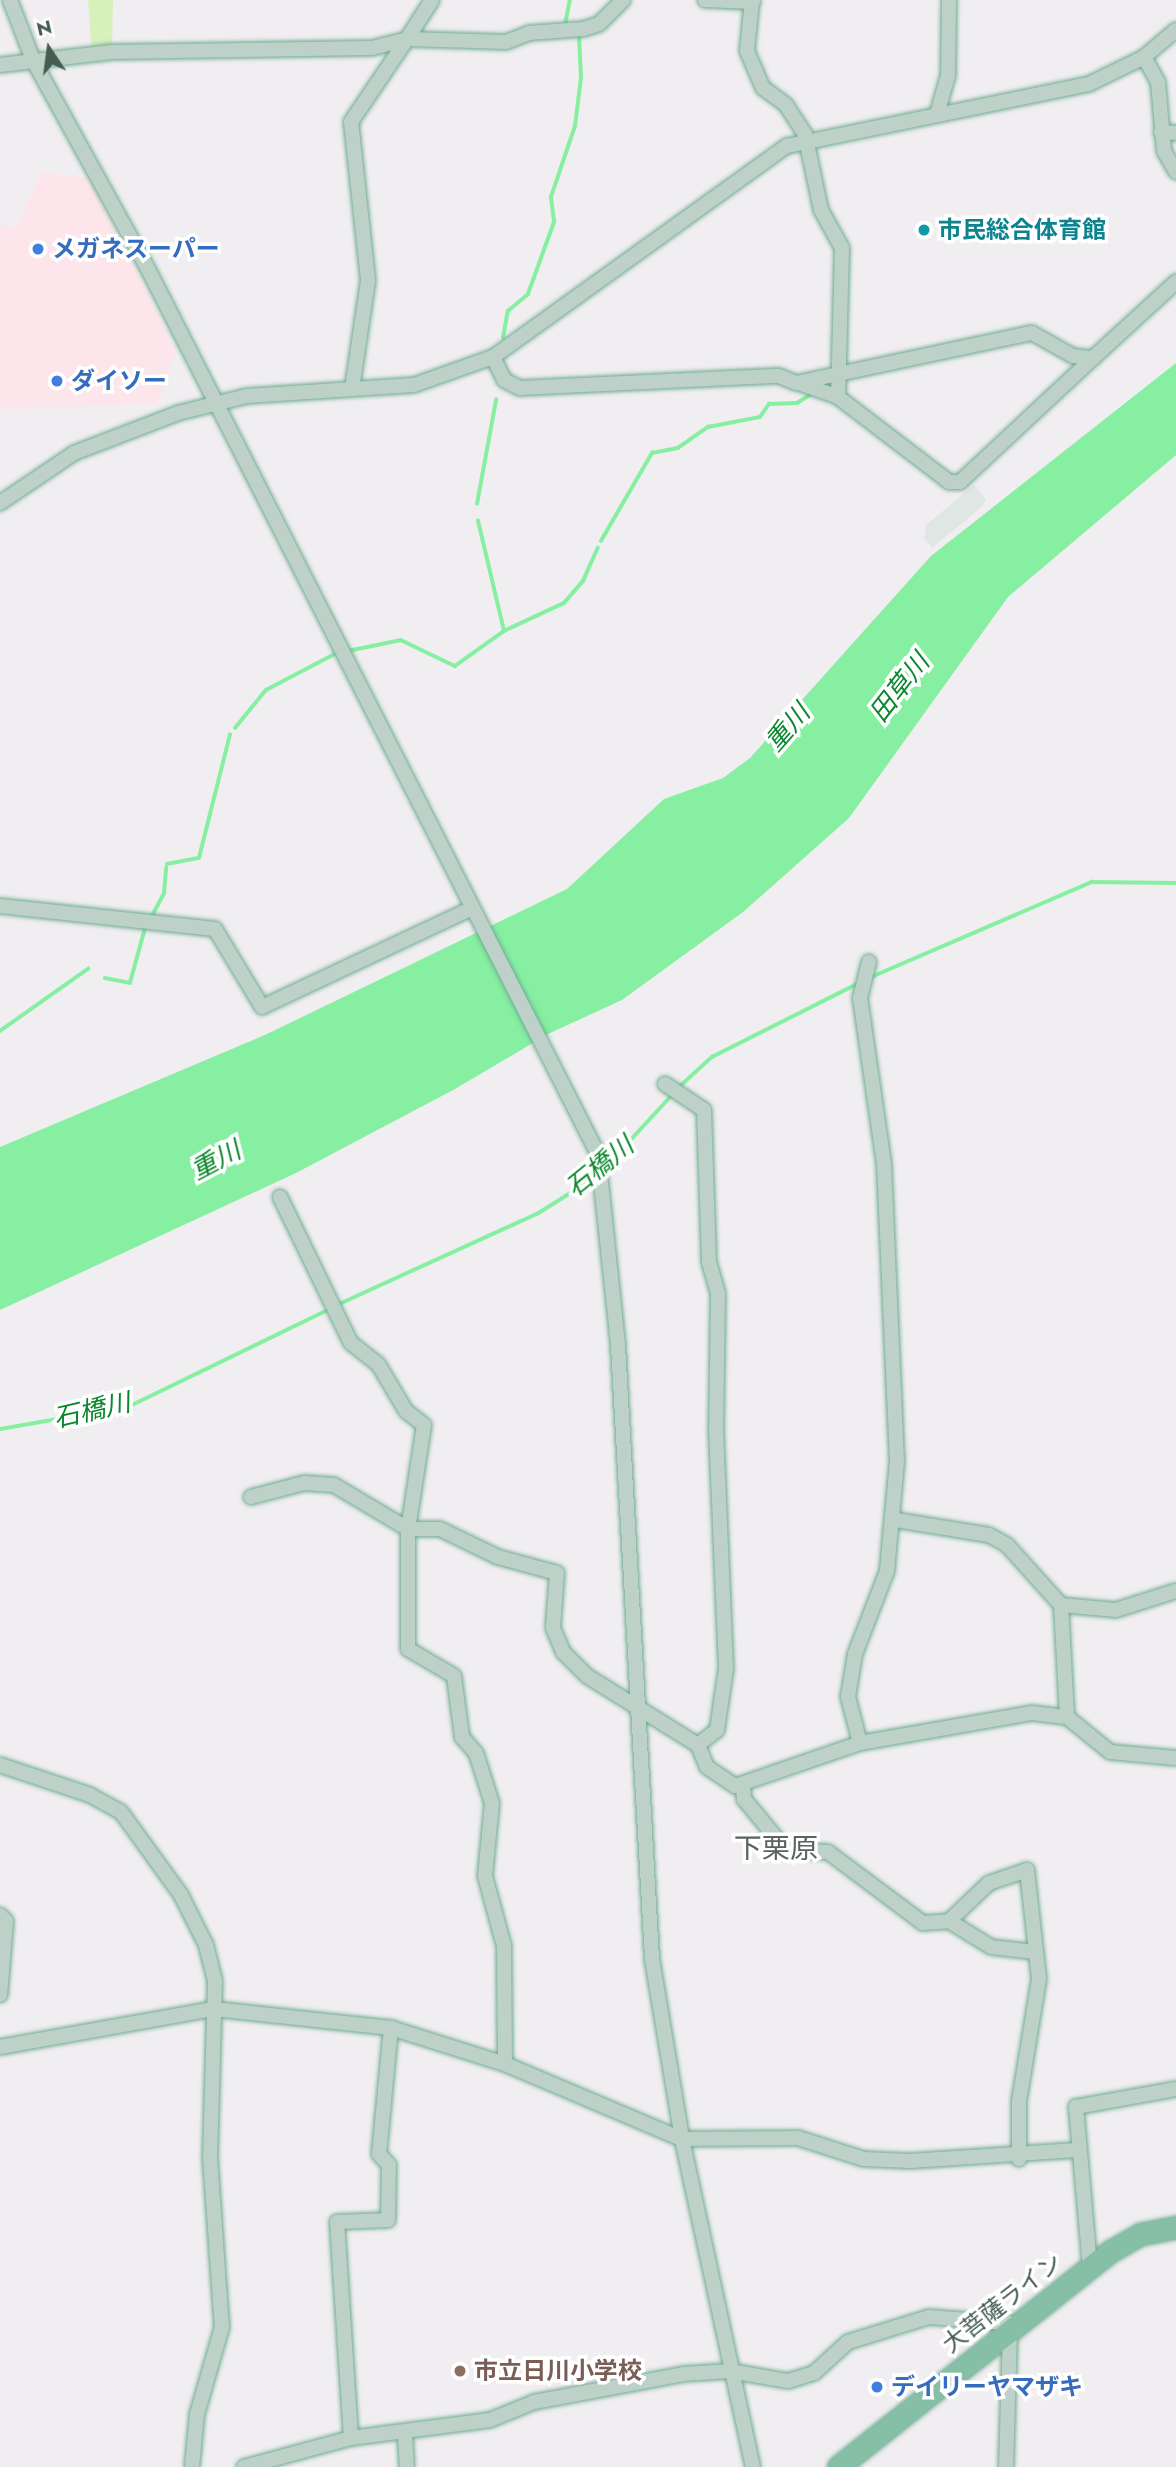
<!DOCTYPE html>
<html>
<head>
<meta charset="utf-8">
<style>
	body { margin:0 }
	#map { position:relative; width:1176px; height:2467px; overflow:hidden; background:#f1eef1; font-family:Jost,"Noto Sans JP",sans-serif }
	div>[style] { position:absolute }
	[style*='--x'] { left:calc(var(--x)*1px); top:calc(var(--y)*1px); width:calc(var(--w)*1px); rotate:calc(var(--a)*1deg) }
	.commercial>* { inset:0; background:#fce6eb }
	.airport>* { inset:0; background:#e0e6e4 }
	.green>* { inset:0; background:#d8f0ba }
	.water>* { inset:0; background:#86efa2 }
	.stream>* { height:3.5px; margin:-1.75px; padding:0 1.75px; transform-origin:1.75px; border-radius:1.75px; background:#86efa2 }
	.roads { filter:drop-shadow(0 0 2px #6fab92) drop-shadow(0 0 2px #6fab92) }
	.minor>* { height:14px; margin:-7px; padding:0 7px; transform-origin:7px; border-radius:7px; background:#bed1c8 }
	.highway>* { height:21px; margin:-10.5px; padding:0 10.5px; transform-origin:10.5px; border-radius:10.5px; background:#84bfa6 }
	.dots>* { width:19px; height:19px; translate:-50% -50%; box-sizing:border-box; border:4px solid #fff; border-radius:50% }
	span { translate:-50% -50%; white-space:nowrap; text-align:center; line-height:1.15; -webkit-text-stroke:7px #fff; paint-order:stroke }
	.culture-label { font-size:24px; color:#0d838f; font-weight:700 }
	.left { translate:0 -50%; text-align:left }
	.shop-label { font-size:24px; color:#366cbe; font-weight:700 }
	.street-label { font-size:24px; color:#455c52 }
	.education-label { font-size:24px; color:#785e54; font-weight:700 }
	.water-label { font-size:26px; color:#0a872c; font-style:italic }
	.quarter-label { font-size:28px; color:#5a6360 }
	.north { position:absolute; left:14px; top:14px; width:70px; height:70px; -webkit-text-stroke:5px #fff; paint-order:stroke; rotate:347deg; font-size:19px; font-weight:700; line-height:28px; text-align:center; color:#455c52 }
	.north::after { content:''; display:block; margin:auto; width:24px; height:32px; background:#455c52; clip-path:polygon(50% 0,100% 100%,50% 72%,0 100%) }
</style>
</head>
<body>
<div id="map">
	<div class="commercial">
		<i style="clip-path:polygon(42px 172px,92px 179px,176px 352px,157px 404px,0 409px,0 224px,15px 228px)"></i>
	</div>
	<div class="airport">
		<i style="clip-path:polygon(974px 485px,986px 500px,982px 507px,932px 548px,924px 538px,926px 525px)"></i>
	</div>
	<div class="green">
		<i style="clip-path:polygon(88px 0,113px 0,112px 52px,92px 54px)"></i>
	</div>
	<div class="water">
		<i style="clip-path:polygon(1176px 363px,1176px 455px,1008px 597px,849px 818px,743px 912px,622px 1000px,548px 1034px,455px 1089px,296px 1173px,0 1310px,0 1147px,267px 1034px,567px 889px,664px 799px,723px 778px,750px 758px,931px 556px)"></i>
	</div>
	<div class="stream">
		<i style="--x:565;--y:25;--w:25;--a:-79"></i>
		<i style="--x:503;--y:338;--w:27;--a:-80"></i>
		<i style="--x:508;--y:311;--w:26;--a:-40"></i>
		<i style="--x:528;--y:294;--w:77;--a:-70.1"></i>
		<i style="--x:554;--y:222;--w:25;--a:-97"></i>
		<i style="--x:551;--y:197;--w:75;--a:-71.3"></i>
		<i style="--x:575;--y:126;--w:48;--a:-82.9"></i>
		<i style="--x:581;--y:78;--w:43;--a:-92.7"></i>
		<i style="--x:477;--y:504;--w:106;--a:-79.6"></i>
		<i style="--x:601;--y:541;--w:102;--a:-59.9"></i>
		<i style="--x:652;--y:453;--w:26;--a:-11"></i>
		<i style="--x:678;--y:448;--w:37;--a:-35"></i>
		<i style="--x:708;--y:427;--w:53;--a:-10.9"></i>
		<i style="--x:760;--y:417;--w:16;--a:-55"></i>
		<i style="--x:769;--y:404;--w:28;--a:-2"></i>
		<i style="--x:797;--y:403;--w:15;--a:-32"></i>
		<i style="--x:504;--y:631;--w:66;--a:-25"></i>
		<i style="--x:564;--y:603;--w:29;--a:-49"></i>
		<i style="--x:583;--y:581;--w:36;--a:-66"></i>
		<i style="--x:348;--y:651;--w:54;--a:-11.7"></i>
		<i style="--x:401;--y:640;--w:60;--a:25.7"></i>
		<i style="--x:455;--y:666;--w:60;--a:-35.5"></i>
		<i style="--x:504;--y:631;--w:113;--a:-103.3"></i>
		<i style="--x:235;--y:728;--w:49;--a:-50.8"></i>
		<i style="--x:266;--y:690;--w:76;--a:-27.6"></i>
		<i style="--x:167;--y:864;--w:33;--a:-11"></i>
		<i style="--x:199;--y:858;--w:127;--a:-75.9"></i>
		<i style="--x:152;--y:916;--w:26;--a:-62"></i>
		<i style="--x:164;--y:893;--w:25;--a:-85"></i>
		<i style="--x:105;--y:978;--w:25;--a:11"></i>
		<i style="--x:130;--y:983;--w:57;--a:-74.7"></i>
		<i style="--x:869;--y:978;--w:243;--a:-23.3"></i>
		<i style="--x:1092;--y:882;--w:84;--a:0.7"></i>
		<i style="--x:0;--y:1031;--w:108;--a:-35.2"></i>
		<i style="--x:679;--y:1087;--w:45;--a:-42.3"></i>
		<i style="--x:712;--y:1057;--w:165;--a:-26.7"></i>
		<i style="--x:604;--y:1169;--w:103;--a:-47.4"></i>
		<i style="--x:337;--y:1305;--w:220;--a:-24.5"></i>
		<i style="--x:537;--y:1214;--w:70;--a:-32.1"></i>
		<i style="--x:0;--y:1429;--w:130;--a:-9.8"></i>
		<i style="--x:128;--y:1407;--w:225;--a:-25.9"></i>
	</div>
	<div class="roads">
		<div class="minor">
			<i style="--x:10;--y:0;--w:64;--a:69"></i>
			<i style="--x:33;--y:60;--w:241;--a:61.2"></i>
			<i style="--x:149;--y:271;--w:991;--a:63.05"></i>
			<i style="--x:598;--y:1154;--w:192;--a:84"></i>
			<i style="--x:618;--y:1345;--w:615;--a:86.83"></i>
			<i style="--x:652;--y:1959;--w:182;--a:80.5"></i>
			<i style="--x:682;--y:2139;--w:336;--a:77.8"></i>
			<i style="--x:705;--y:0;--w:48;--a:2.4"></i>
			<i style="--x:752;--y:0;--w:51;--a:95.6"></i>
			<i style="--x:747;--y:51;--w:40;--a:66.6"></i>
			<i style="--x:763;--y:88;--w:29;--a:36"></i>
			<i style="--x:786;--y:105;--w:35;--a:57"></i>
			<i style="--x:805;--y:134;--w:78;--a:78.1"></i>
			<i style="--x:821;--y:210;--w:43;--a:61.1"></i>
			<i style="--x:842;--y:248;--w:149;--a:91.5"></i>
			<i style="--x:1144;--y:57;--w:29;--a:61"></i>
			<i style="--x:1158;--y:82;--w:69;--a:85"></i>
			<i style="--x:1164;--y:151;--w:24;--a:60"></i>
			<i style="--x:0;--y:65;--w:113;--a:-6.6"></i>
			<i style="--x:112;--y:52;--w:260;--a:-0.9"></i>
			<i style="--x:372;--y:48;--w:36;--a:-14"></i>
			<i style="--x:407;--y:39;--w:46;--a:-57.3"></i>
			<i style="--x:937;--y:114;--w:40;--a:-74"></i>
			<i style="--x:948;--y:76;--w:76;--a:-89.2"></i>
			<i style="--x:1161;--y:132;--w:15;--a:4"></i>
			<i style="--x:493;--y:357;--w:362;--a:-35.7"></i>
			<i style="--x:787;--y:146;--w:308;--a:-11.6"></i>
			<i style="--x:1089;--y:84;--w:61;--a:-26.1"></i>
			<i style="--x:1144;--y:57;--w:42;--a:-40.2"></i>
			<i style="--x:801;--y:384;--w:39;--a:19"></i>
			<i style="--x:838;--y:397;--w:140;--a:37.4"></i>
			<i style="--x:949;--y:482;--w:11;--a:0"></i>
			<i style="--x:960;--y:482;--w:182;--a:-43"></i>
			<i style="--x:352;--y:389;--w:110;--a:-81.6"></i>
			<i style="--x:368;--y:280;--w:159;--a:-96.1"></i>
			<i style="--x:351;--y:122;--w:100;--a:-56"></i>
			<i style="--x:407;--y:39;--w:99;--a:1.7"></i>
			<i style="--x:506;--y:42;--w:25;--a:-21"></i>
			<i style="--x:529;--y:33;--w:54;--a:-4.2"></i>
			<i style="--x:583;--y:29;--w:17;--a:-17"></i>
			<i style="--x:599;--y:24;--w:34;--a:-45"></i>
			<i style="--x:0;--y:503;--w:89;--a:-34"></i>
			<i style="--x:74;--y:453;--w:111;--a:-21"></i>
			<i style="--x:178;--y:413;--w:71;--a:-13.8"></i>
			<i style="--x:247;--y:396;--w:167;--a:-3.8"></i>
			<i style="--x:414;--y:385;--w:84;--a:-19.5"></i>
			<i style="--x:493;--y:357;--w:25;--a:64"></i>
			<i style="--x:504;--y:380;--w:18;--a:27"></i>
			<i style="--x:520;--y:388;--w:259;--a:-2.7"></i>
			<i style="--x:779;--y:376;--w:18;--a:22"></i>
			<i style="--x:796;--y:383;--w:241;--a:-12"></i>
			<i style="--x:1032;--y:333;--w:47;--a:29.3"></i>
			<i style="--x:1073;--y:356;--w:20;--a:6"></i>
			<i style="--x:1093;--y:358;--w:113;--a:-42.5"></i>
			<i style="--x:0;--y:906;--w:216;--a:6.1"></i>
			<i style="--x:215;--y:929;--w:91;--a:58.9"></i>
			<i style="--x:262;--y:1007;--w:232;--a:-25.2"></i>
			<i style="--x:665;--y:1084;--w:47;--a:33.7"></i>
			<i style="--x:704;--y:1110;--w:152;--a:88.1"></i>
			<i style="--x:709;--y:1262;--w:33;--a:74"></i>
			<i style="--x:718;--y:1294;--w:135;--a:90.8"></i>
			<i style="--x:716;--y:1429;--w:240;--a:87.6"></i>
			<i style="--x:726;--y:1669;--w:62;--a:98.4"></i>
			<i style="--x:717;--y:1730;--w:24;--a:142"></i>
			<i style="--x:280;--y:1197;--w:162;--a:64.1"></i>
			<i style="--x:351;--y:1343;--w:34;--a:38"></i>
			<i style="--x:378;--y:1364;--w:55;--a:59.2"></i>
			<i style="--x:406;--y:1411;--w:23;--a:38"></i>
			<i style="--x:424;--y:1425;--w:105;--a:98.7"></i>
			<i style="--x:408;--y:1529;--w:120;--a:90"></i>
			<i style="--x:408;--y:1649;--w:53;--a:30.4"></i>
			<i style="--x:454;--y:1676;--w:62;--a:82.5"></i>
			<i style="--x:462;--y:1737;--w:21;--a:49"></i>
			<i style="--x:476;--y:1753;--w:52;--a:72.3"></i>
			<i style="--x:492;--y:1803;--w:73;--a:95.5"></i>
			<i style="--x:485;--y:1876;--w:73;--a:74.8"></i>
			<i style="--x:504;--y:1946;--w:118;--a:89.5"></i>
			<i style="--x:251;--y:1497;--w:55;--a:-14.8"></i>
			<i style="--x:304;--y:1483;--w:30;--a:4"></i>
			<i style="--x:334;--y:1485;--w:86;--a:30.7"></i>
			<i style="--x:408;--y:1529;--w:32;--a:0"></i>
			<i style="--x:440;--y:1529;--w:64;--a:25.8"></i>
			<i style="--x:498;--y:1557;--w:61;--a:15.2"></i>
			<i style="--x:557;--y:1573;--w:55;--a:94.2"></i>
			<i style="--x:553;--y:1628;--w:26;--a:67"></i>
			<i style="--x:563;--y:1652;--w:34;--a:45"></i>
			<i style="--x:587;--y:1676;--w:131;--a:31.9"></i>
			<i style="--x:698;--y:1745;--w:24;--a:68"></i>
			<i style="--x:707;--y:1767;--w:34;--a:34"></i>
			<i style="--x:735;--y:1786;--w:132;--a:-19"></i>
			<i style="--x:860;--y:1743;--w:175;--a:-9.9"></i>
			<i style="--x:1032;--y:1713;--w:35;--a:7"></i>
			<i style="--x:1067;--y:1717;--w:55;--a:39.1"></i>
			<i style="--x:1110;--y:1752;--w:66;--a:5.2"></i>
			<i style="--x:896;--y:1520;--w:94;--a:9.2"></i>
			<i style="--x:989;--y:1535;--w:21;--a:29"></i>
			<i style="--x:1007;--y:1545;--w:81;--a:48"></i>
			<i style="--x:1061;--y:1605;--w:55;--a:5.2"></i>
			<i style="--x:1116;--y:1610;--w:63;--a:-17.6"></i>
			<i style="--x:1061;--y:1605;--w:112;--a:86.9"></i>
			<i style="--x:860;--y:1743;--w:48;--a:-104.6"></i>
			<i style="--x:848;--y:1697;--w:44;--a:-80.8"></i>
			<i style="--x:855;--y:1654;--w:89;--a:-68.9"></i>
			<i style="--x:887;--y:1571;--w:109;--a:-84.8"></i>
			<i style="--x:897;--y:1462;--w:298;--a:-92.5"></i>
			<i style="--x:884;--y:1164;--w:168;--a:-98.2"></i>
			<i style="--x:860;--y:998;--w:37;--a:-76"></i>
			<i style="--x:0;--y:1765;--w:95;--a:18.4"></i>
			<i style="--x:90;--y:1795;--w:35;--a:29"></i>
			<i style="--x:121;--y:1812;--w:102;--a:54.1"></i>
			<i style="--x:181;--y:1895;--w:56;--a:63.4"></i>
			<i style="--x:206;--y:1945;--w:37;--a:76"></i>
			<i style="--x:215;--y:1981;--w:176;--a:91.6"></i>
			<i style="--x:210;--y:2157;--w:170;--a:86"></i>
			<i style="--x:222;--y:2327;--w:91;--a:106"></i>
			<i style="--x:197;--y:2414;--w:53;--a:95.4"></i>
			<i style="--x:743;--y:1786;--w:13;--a:86"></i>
			<i style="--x:744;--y:1799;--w:66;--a:50.5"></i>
			<i style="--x:786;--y:1850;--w:42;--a:2.7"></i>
			<i style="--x:828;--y:1852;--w:119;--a:36.8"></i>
			<i style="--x:923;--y:1923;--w:26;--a:-4"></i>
			<i style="--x:949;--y:1921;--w:55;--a:-43.5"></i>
			<i style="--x:989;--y:1883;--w:40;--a:-18.9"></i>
			<i style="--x:1027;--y:1870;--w:110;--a:83.7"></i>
			<i style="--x:1039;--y:1979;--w:124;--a:99.3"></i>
			<i style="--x:1019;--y:2101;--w:58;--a:90"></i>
			<i style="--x:0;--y:1915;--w:8;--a:45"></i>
			<i style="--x:6;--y:1921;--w:74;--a:94.6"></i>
			<i style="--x:949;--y:1921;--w:49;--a:31.8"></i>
			<i style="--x:991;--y:1947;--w:44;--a:6.5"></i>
			<i style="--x:0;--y:2047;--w:217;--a:-10.1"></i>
			<i style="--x:214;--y:2009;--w:178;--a:6.1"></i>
			<i style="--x:391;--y:2028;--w:120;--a:17.5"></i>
			<i style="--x:505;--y:2064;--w:192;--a:23"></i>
			<i style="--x:682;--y:2139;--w:116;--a:-0.5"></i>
			<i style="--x:798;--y:2138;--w:69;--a:17.7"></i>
			<i style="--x:864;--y:2159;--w:46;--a:2.5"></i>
			<i style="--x:910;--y:2161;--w:167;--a:-3.8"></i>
			<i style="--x:1090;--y:2267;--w:161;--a:-95"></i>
			<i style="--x:1076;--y:2107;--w:102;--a:-10.2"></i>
			<i style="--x:405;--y:2433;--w:34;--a:87"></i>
			<i style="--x:351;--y:2438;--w:216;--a:-93.7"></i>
			<i style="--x:337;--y:2222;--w:51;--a:-2.2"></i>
			<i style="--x:388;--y:2220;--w:55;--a:-89"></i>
			<i style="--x:389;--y:2165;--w:15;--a:-132"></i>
			<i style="--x:379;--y:2154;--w:127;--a:-84.6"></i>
			<i style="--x:244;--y:2467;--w:111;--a:-15.2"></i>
			<i style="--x:351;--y:2438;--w:140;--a:-7.4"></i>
			<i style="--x:490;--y:2420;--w:48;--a:-22.2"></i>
			<i style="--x:534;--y:2402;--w:152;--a:-10.6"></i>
			<i style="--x:683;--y:2374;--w:47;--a:-3.7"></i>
			<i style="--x:730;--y:2371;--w:59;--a:9.8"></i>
			<i style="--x:788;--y:2381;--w:27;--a:-17"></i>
			<i style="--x:814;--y:2373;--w:46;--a:-42.4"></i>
			<i style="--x:848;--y:2342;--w:85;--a:-17.2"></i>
			<i style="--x:929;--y:2317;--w:90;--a:4.4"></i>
			<i style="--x:1006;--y:2467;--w:136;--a:-88.3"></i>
		</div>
		<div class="highway">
			<i style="--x:838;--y:2467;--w:348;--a:-38.4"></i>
			<i style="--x:1111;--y:2251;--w:34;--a:-30"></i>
			<i style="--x:1141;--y:2234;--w:36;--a:-11"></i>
		</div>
	</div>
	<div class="dots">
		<i style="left:924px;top:230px;background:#0f9aa8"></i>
		<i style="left:38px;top:249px;background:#3f7fe0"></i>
		<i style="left:57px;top:381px;background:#3f7fe0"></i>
		<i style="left:460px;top:2371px;background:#8d6e63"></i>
		<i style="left:877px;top:2387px;background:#3f7fe0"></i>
	</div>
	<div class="culture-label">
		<span class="left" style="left:938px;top:230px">市民総合体育館</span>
	</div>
	<div class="shop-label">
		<span class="left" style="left:52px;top:249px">メガネスーパー</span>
		<span class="left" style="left:71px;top:381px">ダイソー</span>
		<span class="left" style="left:891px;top:2387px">デイリーヤマザキ</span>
	</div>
	<div class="street-label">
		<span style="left:1002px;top:2303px;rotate:-38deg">大菩薩ライン</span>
	</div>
	<div class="education-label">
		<span class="left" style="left:474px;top:2371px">市立日川小学校</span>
	</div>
	<div class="water-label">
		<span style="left:900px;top:688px;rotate:-52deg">田草川</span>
		<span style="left:788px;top:728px;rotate:-49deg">重川</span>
		<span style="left:216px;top:1161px;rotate:-28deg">重川</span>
		<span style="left:600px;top:1167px;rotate:-39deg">石橋川</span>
		<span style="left:92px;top:1411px;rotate:-13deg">石橋川</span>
	</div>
	<div class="quarter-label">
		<span style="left:776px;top:1849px">下栗原</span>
	</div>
	<div class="north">N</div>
</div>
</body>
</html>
